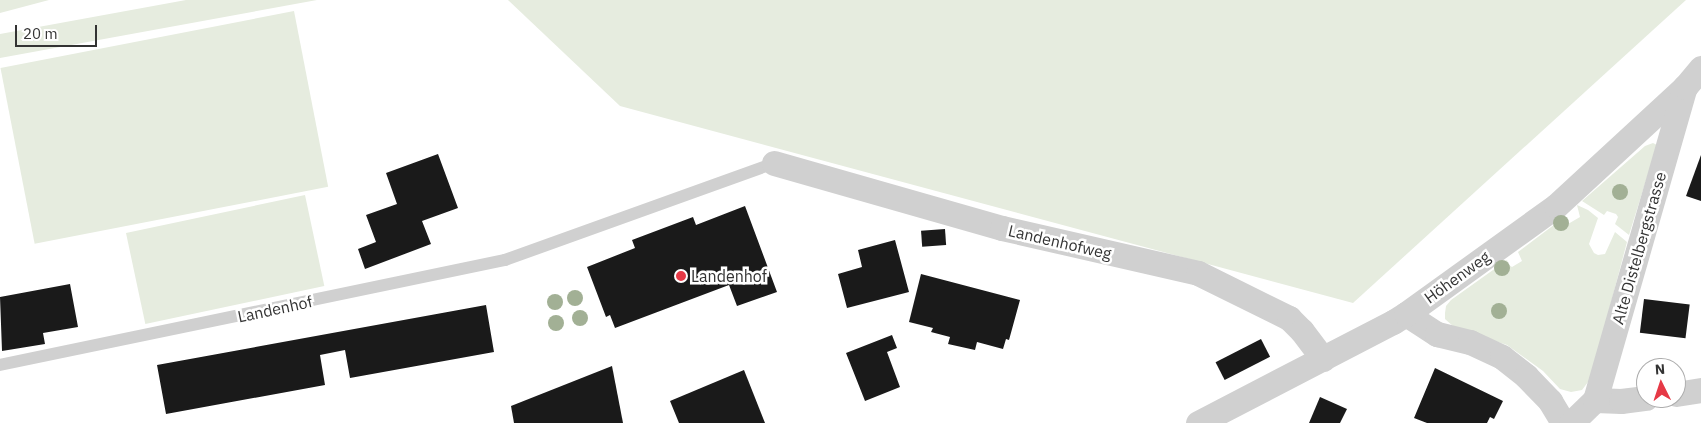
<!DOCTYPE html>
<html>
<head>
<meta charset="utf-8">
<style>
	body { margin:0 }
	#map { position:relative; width:1701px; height:423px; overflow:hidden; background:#fff; font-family:"IBM Plex Sans",sans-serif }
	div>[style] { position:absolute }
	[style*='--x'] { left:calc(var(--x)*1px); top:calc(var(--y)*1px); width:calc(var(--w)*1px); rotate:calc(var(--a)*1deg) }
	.green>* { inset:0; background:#e6ecdf; transform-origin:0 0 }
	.building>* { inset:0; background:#1a1a1a; transform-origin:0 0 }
	.service>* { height:12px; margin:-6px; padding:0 6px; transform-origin:6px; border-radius:6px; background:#d0d0d0 }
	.minor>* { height:25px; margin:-12.5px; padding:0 12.5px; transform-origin:12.5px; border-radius:12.5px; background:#d0d0d0 }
	.trees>* { width:16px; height:16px; margin:-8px; border-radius:50%; background:#a2b095 }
	.dots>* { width:14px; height:14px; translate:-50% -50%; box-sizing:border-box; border:2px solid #fff; border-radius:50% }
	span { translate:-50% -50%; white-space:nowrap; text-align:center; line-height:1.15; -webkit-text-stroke:5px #fff; paint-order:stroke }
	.street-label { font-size:16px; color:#333 }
	.poi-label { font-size:16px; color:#333 }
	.left { translate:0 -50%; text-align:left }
	.north { position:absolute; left:1636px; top:358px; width:50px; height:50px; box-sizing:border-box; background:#fff; border:1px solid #adadad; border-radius:50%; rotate:356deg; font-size:14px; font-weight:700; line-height:20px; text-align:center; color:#333 }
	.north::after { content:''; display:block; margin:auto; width:18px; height:22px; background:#e63946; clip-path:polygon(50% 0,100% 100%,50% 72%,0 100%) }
	.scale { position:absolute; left:15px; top:25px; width:82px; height:22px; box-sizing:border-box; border:2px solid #333; border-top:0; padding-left:6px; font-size:15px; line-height:18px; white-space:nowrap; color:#333; -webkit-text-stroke:4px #fff; paint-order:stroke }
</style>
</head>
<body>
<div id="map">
	<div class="green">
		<i style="clip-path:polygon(0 0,49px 0,0 13px)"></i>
		<i style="clip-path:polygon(186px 0,317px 0,0 58px,0 34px)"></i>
		<i style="clip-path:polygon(508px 0,1686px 0,1353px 303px,620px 106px)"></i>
		<i style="left:294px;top:11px;width:179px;height:299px;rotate:79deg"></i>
		<i style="clip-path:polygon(1653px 143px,1657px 145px,1629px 235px,1615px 224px,1618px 217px,1616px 214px,1607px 211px,1604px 215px,1582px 201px,1645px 146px)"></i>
		<i style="left:305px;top:195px;width:93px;height:183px;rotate:78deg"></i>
		<i style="clip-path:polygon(1577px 205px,1588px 210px,1598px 218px,1589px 244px,1594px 253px,1598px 255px,1605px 254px,1615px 232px,1627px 242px,1591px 378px,1582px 390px,1571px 392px,1560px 389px,1543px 371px,1507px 345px,1454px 327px,1445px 319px,1445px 313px,1446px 306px,1451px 300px,1507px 260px,1509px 265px,1512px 267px,1522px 261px,1518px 252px,1563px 218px,1568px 224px,1580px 217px)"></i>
	</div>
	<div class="building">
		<i style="clip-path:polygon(438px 154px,458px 208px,422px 221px,431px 244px,365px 269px,358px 249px,376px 242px,366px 215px,397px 204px,386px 173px)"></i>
		<i style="clip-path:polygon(1701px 155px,1701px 201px,1686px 196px)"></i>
		<i style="clip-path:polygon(745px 206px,777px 292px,737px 306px,729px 285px,615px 328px,610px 315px,606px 317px,587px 267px,635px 248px,632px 240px,693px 217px,696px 225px)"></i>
		<i style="left:945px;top:229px;width:16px;height:24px;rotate:86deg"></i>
		<i style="clip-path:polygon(895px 240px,909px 292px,847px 308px,838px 274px,862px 267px,858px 250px)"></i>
		<i style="clip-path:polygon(921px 274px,1020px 300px,1009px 340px,1006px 339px,1003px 349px,977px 342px,975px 350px,948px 344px,950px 337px,931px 332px,933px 328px,909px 322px)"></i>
		<i style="clip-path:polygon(70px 284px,78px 327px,43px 333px,45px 344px,2px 351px,0 297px)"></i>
		<i style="left:1644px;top:299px;width:46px;height:34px;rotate:7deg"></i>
		<i style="clip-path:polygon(486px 305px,494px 352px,350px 378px,345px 350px,320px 355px,325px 385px,166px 414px,157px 365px)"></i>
		<i style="clip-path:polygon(892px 335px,897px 348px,887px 352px,900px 387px,865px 401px,846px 353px)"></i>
		<i style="left:1261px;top:339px;width:20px;height:51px;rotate:63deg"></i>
		<i style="clip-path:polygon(612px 366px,623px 423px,514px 423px,511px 406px)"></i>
		<i style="clip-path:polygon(1435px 368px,1503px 401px,1494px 419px,1490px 417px,1487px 423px,1427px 423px,1414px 418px)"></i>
		<i style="clip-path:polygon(744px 370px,765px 423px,679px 423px,670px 401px)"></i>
		<i style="clip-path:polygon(1320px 397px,1347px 409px,1340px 423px,1309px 423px)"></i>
	</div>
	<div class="service">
		<i style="--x:0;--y:365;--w:516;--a:-11.75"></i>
		<i style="--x:505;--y:260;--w:286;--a:-19.8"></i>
	</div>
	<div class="minor">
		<i style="--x:774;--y:163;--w:237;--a:15.9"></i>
		<i style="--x:1002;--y:228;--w:201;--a:12.9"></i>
		<i style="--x:1198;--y:273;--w:102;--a:26.3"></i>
		<i style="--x:1289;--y:318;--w:18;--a:45"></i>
		<i style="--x:1302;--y:331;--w:35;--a:53"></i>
		<i style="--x:1406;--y:314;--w:37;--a:33"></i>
		<i style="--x:1437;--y:334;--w:34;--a:14"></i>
		<i style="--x:1470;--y:342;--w:35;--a:25"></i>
		<i style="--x:1502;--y:357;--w:31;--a:38"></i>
		<i style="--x:1526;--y:376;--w:35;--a:46"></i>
		<i style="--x:1550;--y:401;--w:26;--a:59"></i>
		<i style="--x:1676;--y:394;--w:25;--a:-9"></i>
		<i style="--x:1595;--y:400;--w:26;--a:2"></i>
		<i style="--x:1621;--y:401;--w:25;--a:-7"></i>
		<i style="--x:1198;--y:423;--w:220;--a:-27.4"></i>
		<i style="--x:1393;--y:322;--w:15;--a:-32"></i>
		<i style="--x:1406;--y:314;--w:185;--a:-35.8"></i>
		<i style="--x:1556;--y:206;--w:176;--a:-42.7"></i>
		<i style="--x:1571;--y:423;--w:33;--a:-44"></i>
		<i style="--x:1595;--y:400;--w:326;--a:-74"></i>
		<i style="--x:1685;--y:87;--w:25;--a:-50"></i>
	</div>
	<div class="trees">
		<i style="left:1620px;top:192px"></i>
		<i style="left:1561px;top:223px"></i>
		<i style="left:1502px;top:268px"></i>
		<i style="left:575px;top:298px"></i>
		<i style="left:555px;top:302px"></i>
		<i style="left:1499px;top:311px"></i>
		<i style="left:580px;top:318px"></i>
		<i style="left:556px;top:323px"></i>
	</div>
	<div class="dots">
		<i style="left:681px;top:276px;background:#e63946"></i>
	</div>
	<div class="street-label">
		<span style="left:1060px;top:242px;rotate:13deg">Landenhofweg</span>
		<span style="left:1639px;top:248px;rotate:-74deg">Alte Distelbergstrasse</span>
		<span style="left:1457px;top:277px;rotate:-36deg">Höhenweg</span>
		<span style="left:275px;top:309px;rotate:-12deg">Landenhof</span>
	</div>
	<div class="poi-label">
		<span class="left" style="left:691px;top:276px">Landenhof</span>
	</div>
	<div class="north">N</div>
	<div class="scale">20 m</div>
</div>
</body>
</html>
